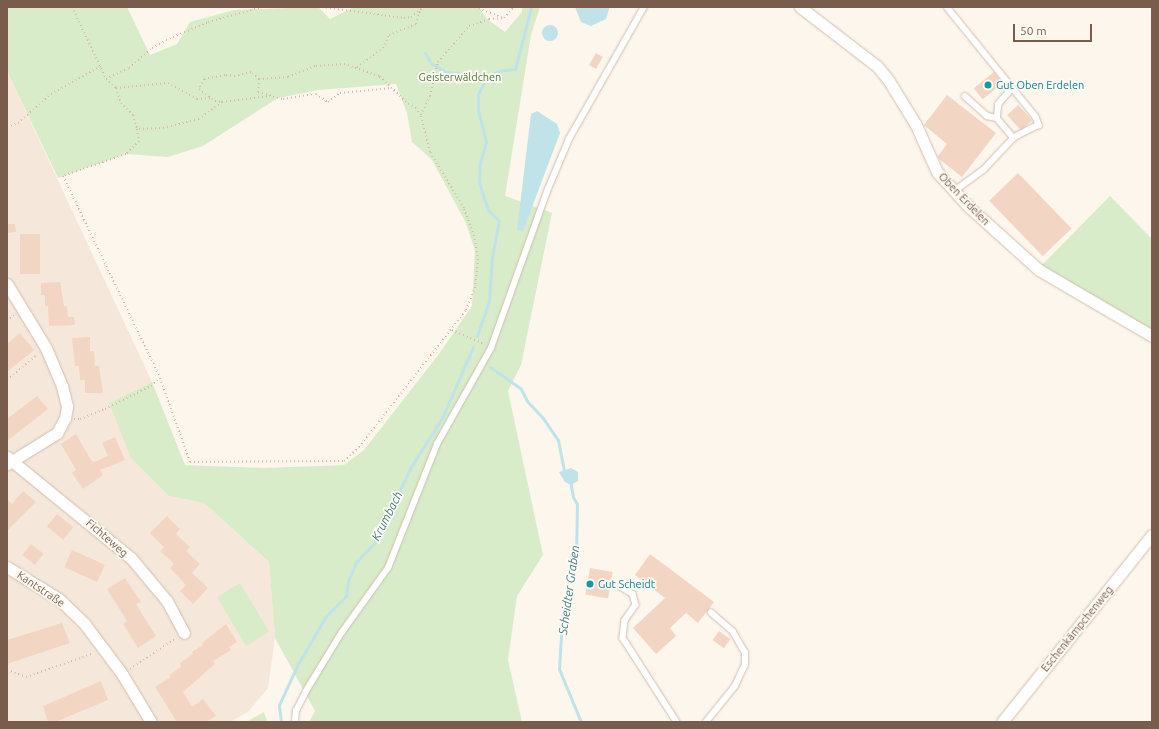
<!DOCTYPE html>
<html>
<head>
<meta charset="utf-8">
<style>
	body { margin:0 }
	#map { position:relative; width:1159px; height:729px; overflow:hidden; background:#fdf6ec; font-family:Ubuntu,sans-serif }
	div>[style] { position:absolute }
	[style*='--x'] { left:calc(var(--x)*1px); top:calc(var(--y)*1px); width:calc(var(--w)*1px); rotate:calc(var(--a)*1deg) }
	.residential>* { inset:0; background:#f5e8da }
	.green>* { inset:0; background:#d8ecc9; transform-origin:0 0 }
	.water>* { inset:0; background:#bfe3e8 }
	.round { border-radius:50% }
	.stream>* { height:3px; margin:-1.5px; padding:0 1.5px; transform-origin:1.5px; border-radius:1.5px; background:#bfe3e8 }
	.building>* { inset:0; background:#f3d5c3; transform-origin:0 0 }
	.path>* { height:2px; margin-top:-1px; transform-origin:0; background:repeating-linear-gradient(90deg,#d9b8a5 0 1px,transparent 0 4px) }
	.roads { filter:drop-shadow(0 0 1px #d1beb0) drop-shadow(0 0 1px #d1beb0) }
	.lane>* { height:5.5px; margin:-2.75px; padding:0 2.75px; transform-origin:2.75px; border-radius:2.75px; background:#fff }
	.street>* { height:11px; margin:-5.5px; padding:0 5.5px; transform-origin:5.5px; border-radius:5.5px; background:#fff }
	.dots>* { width:11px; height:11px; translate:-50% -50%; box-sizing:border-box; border:2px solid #fffaf3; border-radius:50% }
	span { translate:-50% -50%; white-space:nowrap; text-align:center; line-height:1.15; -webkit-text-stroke:3.5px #fffaf3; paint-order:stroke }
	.park-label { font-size:11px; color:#537a41 }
	.culture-label { font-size:11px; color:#0d838f }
	.left { translate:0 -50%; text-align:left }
	.street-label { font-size:11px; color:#7a5c4d }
	.water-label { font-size:12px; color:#437c86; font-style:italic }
	.frame { position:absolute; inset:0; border:8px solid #7a5c4d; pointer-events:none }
	.scale { position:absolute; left:1013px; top:24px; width:79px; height:18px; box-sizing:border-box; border:2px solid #7a5c4d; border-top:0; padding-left:5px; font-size:12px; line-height:14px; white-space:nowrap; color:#7a5c4d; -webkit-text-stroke:3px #fffaf3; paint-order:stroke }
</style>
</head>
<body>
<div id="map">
	<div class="residential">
		<i style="clip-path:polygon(7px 71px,152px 382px,109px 403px,169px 496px,204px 503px,269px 562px,275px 638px,268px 688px,248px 712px,230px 722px,7px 722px)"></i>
	</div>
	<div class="green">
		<i style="clip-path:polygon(7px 7px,127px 7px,150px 55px,177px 44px,190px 22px,234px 10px,318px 7px,330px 19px,352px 8px,479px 7px,487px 19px,505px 32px,522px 12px,522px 7px,540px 7px,531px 35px,505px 196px,552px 213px,521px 365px,508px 391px,543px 555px,517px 596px,508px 660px,522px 722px,309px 722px,315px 711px,275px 638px,269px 562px,204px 503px,169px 496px,131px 458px,109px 403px,152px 382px,185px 465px,264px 468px,344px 465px,364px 450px,439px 354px,472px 306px,475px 251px,466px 223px,432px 160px,412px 142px,407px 113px,396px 84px,318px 90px,278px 98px,203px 146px,168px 157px,126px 154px,58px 178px,7px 71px)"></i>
		<i style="clip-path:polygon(1110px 196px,1152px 239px,1152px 331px,1042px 265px)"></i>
		<i style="left:240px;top:583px;width:57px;height:27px;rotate:59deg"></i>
		<i style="clip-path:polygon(264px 712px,267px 722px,246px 722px)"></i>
	</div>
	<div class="water">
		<i style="clip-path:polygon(575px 7px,609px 7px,609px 9px,606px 19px,591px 26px,581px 22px)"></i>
		<i class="round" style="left:542px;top:25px;width:16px;height:16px"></i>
		<i style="clip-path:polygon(537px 111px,557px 124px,560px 133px,523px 231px,517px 230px,531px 114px)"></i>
		<i style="clip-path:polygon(571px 468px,578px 472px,578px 481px,571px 485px,565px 482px,559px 472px)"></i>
	</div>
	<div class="stream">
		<i style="--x:425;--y:53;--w:12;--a:59"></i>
		<i style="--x:431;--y:63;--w:17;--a:31"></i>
		<i style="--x:446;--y:72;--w:32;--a:5"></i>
		<i style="--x:478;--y:75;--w:9;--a:32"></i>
		<i style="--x:477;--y:336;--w:37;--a:-71"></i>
		<i style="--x:489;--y:301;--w:44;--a:-86.1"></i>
		<i style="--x:492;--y:257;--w:37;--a:-79"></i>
		<i style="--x:499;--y:221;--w:16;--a:-135"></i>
		<i style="--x:488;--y:210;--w:28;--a:-108"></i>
		<i style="--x:479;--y:183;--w:20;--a:-87"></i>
		<i style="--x:480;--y:163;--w:22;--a:-74"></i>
		<i style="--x:486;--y:142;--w:33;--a:-104"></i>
		<i style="--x:478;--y:110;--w:16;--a:-90"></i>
		<i style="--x:478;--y:94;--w:19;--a:-62"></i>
		<i style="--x:487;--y:77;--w:13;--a:-29"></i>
		<i style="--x:498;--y:71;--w:17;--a:-7"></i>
		<i style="--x:515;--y:69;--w:64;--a:-75.5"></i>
		<i style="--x:490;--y:367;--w:38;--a:35"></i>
		<i style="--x:521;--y:389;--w:13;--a:63"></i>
		<i style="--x:527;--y:401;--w:23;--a:47"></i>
		<i style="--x:543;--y:418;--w:27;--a:56"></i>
		<i style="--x:558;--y:440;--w:33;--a:79"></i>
		<i style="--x:570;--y:481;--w:16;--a:79"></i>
		<i style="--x:573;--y:497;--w:8;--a:60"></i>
		<i style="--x:577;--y:504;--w:51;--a:91.1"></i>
		<i style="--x:576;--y:555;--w:16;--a:112"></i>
		<i style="--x:570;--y:570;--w:51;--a:99.1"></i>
		<i style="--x:562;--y:620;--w:49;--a:93.5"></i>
		<i style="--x:559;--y:669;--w:57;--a:67.5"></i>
		<i style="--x:281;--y:722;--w:17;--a:-97"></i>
		<i style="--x:279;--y:705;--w:43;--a:-65.2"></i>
		<i style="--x:297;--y:666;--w:58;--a:-59.9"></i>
		<i style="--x:326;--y:616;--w:28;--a:-45"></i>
		<i style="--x:346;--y:596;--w:15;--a:-82"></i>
		<i style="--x:348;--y:581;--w:21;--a:-67"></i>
		<i style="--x:356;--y:562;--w:28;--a:-46"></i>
		<i style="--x:375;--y:542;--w:83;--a:-64.4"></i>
		<i style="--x:411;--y:467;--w:60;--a:-57.9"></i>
		<i style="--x:443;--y:416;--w:75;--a:-66.5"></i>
	</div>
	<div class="building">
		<i style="left:596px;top:53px;width:8px;height:14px;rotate:30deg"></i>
		<i style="left:994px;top:72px;width:14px;height:26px;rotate:51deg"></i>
		<i style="clip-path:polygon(947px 95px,996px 133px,962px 177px,939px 159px,938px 156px,947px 144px,924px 125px)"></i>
		<i style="left:1018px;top:105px;width:21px;height:15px;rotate:47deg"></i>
		<i style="left:1018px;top:173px;width:77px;height:40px;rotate:46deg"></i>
		<i style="clip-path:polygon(7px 224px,15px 224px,16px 232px,7px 233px)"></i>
		<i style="left:20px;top:234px;width:20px;height:40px"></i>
		<i style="clip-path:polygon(60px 282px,64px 306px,67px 306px,68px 317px,74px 317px,75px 325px,49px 326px,48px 306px,45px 306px,45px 295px,41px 295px,41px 283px)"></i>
		<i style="clip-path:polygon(20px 333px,34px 350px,7px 372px,7px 344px)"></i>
		<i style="clip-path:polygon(90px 337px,90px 351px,94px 351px,95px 366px,99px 366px,103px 393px,85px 393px,85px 380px,80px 380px,79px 366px,75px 366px,72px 338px)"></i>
		<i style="clip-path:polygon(37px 396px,48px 409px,7px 441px,7px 419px)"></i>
		<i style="clip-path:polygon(76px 434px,91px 460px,94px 462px,108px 456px,102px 443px,115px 437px,125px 460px,100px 470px,103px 475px,83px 489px,72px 473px,76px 470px,61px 444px)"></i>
		<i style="clip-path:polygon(23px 491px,36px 502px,7px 531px,7px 499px,12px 504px)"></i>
		<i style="left:57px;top:514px;width:21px;height:16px;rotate:39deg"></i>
		<i style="clip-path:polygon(167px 516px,180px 529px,176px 534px,190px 547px,186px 551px,200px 564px,192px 573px,208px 588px,193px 604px,180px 591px,186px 585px,170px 568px,174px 564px,160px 551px,164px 547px,150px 533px)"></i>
		<i style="left:31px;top:544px;width:16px;height:14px;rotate:38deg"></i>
		<i style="left:72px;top:550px;width:36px;height:19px;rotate:24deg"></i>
		<i style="clip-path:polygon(650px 554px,714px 602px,698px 623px,686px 613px,670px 628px,676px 636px,656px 654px,633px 628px,665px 598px,635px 575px)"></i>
		<i style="left:590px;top:568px;width:23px;height:27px;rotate:10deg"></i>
		<i style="clip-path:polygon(125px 578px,141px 602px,136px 604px,156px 636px,138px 648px,123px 624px,127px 621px,107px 589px)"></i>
		<i style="clip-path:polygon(62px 623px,70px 643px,7px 664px,7px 640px)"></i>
		<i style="clip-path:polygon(226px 624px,237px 642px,229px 647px,231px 650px,213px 661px,215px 664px,183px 692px,192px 707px,203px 699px,216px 716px,206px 722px,177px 722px,155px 687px,171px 677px,169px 675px,181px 667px,180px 663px,193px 654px,192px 652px,203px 645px,202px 643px)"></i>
		<i style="left:719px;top:631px;width:14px;height:11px;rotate:36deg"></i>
		<i style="clip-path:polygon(101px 681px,108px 700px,55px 722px,48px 722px,43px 706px)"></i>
	</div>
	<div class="path">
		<i style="--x:72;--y:7;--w:80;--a:64.7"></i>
		<i style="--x:106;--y:79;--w:13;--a:42"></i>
		<i style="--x:116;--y:88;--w:16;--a:72"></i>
		<i style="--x:121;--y:103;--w:17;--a:45"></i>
		<i style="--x:133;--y:115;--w:15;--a:74"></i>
		<i style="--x:322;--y:7;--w:83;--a:7.6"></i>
		<i style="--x:404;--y:18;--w:7;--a:-8"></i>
		<i style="--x:411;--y:17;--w:16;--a:-38"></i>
		<i style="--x:475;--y:7;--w:31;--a:21"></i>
		<i style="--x:504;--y:18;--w:15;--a:-48"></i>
		<i style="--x:357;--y:67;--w:32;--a:-36"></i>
		<i style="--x:383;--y:48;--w:14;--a:-65"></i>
		<i style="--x:389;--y:35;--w:29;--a:-22"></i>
		<i style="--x:416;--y:24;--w:14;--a:-73"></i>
		<i style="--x:106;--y:79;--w:25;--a:-26"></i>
		<i style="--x:129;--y:68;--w:30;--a:-41"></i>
		<i style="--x:152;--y:48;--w:24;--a:-28"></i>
		<i style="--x:173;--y:37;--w:38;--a:-23"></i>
		<i style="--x:208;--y:22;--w:56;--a:-15.5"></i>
		<i style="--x:259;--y:79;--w:11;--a:-139"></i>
		<i style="--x:251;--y:72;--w:16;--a:166"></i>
		<i style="--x:235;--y:76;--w:10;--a:-174"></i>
		<i style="--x:225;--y:75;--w:21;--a:169"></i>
		<i style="--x:204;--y:79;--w:11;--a:117"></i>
		<i style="--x:199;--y:89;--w:20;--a:37"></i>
		<i style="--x:215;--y:101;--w:7;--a:8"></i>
		<i style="--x:222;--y:102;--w:29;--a:144"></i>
		<i style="--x:199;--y:119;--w:36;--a:166"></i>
		<i style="--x:164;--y:128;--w:27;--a:178"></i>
		<i style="--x:137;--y:129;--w:12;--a:81"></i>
		<i style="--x:139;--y:141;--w:18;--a:135"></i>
		<i style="--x:126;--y:154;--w:67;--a:160.8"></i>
		<i style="--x:63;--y:176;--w:224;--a:64.3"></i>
		<i style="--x:160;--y:378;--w:89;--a:70.3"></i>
		<i style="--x:190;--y:462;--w:154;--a:-0.4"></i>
		<i style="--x:344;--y:461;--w:21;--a:-43"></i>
		<i style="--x:359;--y:447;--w:174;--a:-52"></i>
		<i style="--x:466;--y:310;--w:24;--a:-68"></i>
		<i style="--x:475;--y:288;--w:28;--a:-84"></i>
		<i style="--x:478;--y:260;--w:24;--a:-99"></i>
		<i style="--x:474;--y:236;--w:30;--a:-110"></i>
		<i style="--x:464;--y:208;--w:66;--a:-121.3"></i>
		<i style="--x:430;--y:152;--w:38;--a:-104"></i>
		<i style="--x:421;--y:115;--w:9;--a:-126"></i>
		<i style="--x:416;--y:108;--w:12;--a:-149"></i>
		<i style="--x:406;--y:102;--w:20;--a:-135"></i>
		<i style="--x:392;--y:88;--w:18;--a:-137"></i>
		<i style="--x:379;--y:76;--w:36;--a:-161"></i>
		<i style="--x:345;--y:64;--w:30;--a:176"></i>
		<i style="--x:315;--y:66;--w:29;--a:158"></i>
		<i style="--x:288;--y:77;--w:29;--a:176"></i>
		<i style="--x:259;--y:79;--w:13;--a:94"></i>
		<i style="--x:258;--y:92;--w:26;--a:16"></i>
		<i style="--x:283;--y:99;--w:33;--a:-9"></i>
		<i style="--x:316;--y:94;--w:14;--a:34"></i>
		<i style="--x:328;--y:102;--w:15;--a:-37"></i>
		<i style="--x:340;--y:93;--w:52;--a:-5.5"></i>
		<i style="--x:116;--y:88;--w:52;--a:-5.5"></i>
		<i style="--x:168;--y:83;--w:33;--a:29"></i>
		<i style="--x:197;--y:99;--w:15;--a:-4"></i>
		<i style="--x:222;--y:102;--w:48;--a:-7.1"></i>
		<i style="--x:421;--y:115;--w:21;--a:-65"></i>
		<i style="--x:430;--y:96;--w:35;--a:-77"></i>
		<i style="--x:438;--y:62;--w:48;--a:-49.3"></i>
		<i style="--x:469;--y:26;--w:21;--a:-19"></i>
		<i style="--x:489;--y:19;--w:15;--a:-4"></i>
		<i style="--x:7;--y:127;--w:12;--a:-20"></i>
		<i style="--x:18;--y:123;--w:44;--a:-41.3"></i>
		<i style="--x:51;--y:94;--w:57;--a:-29.2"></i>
		<i style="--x:7;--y:321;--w:9;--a:-41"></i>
		<i style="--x:452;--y:330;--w:36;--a:24"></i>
		<i style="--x:7;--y:380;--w:39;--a:-40"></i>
		<i style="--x:74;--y:419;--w:6;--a:0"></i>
		<i style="--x:80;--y:419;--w:27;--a:-22"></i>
		<i style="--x:105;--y:409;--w:51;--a:-26.6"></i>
		<i style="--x:151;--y:386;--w:12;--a:-42"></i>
		<i style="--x:130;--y:669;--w:55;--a:-34"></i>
		<i style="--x:7;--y:670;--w:20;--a:20"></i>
		<i style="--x:26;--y:677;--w:72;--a:-19.4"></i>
	</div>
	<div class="roads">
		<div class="lane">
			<i style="--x:947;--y:7;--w:141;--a:51"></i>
			<i style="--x:1036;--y:117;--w:9;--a:69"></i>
			<i style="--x:1039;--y:125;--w:28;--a:153"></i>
			<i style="--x:1014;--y:138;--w:44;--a:133.2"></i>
			<i style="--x:984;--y:170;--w:36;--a:144"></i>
			<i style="--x:1012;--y:89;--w:20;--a:131"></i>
			<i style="--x:999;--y:104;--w:14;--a:98"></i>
			<i style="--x:997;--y:118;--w:26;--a:50"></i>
			<i style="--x:965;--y:96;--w:30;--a:42"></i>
			<i style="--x:987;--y:116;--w:10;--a:11"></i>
			<i style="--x:620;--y:586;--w:15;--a:32"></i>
			<i style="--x:633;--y:594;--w:11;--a:75"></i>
			<i style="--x:636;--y:605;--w:19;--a:125"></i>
			<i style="--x:625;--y:621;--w:17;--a:97"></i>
			<i style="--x:623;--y:638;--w:100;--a:57.3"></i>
			<i style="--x:295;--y:722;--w:11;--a:-85"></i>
			<i style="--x:296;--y:711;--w:22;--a:-63"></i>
			<i style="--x:306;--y:691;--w:69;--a:-58.6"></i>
			<i style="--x:342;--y:632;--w:79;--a:-54.3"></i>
			<i style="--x:388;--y:568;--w:133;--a:-68.4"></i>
			<i style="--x:437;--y:444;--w:110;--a:-60.6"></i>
			<i style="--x:491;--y:348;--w:169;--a:-70.3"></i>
			<i style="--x:548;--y:189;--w:54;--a:-67.2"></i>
			<i style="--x:569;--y:139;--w:152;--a:-60.4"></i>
			<i style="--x:706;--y:722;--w:46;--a:-51.1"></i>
			<i style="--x:735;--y:686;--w:23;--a:-65"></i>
			<i style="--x:745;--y:665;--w:12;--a:-90"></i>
			<i style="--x:745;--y:653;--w:24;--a:-120"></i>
			<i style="--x:733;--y:632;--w:29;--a:-139"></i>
		</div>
		<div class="street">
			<i style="--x:800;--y:7;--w:97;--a:37.5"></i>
			<i style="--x:877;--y:66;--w:19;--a:51"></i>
			<i style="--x:889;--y:81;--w:52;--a:58.5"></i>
			<i style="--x:916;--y:125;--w:51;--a:65.9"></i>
			<i style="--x:937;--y:172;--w:47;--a:47.6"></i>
			<i style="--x:969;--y:207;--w:94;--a:42"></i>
			<i style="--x:1039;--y:270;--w:131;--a:30.3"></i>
			<i style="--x:7;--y:284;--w:75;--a:58.6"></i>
			<i style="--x:46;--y:348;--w:41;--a:67.2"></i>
			<i style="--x:62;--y:386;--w:21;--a:76"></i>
			<i style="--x:67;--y:406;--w:12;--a:99"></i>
			<i style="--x:65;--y:418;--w:17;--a:118"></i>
			<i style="--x:57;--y:433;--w:59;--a:148.2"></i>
			<i style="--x:7;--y:457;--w:160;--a:39.2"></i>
			<i style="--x:131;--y:558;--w:56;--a:50.1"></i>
			<i style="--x:167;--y:601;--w:36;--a:62"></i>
			<i style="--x:7;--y:567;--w:61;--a:31.6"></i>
			<i style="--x:59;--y:599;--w:35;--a:44"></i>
			<i style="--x:84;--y:623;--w:64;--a:53.3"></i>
			<i style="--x:122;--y:674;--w:56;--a:58.9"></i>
			<i style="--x:1002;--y:722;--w:240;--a:-51.3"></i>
		</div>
	</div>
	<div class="dots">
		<i style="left:988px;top:85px;background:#0f9aa8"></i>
		<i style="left:590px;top:584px;background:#0f9aa8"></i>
	</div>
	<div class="park-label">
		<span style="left:460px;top:77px">Geisterwäldchen</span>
	</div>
	<div class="culture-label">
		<span class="left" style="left:996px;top:85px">Gut Oben Erdelen</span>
		<span class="left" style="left:598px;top:584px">Gut Scheidt</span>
	</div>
	<div class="street-label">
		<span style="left:964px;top:199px;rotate:46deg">Oben Erdelen</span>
		<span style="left:107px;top:538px;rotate:41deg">Fichteweg</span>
		<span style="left:41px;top:589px;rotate:34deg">Kantstraße</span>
		<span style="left:1077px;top:629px;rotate:-51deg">Eschenkämpchenweg</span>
	</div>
	<div class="water-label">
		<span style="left:387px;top:516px;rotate:-63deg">Krumbach</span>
		<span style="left:569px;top:590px;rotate:-82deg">Scheidter Graben</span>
	</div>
	<div class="frame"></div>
	<div class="scale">50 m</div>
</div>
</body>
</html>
